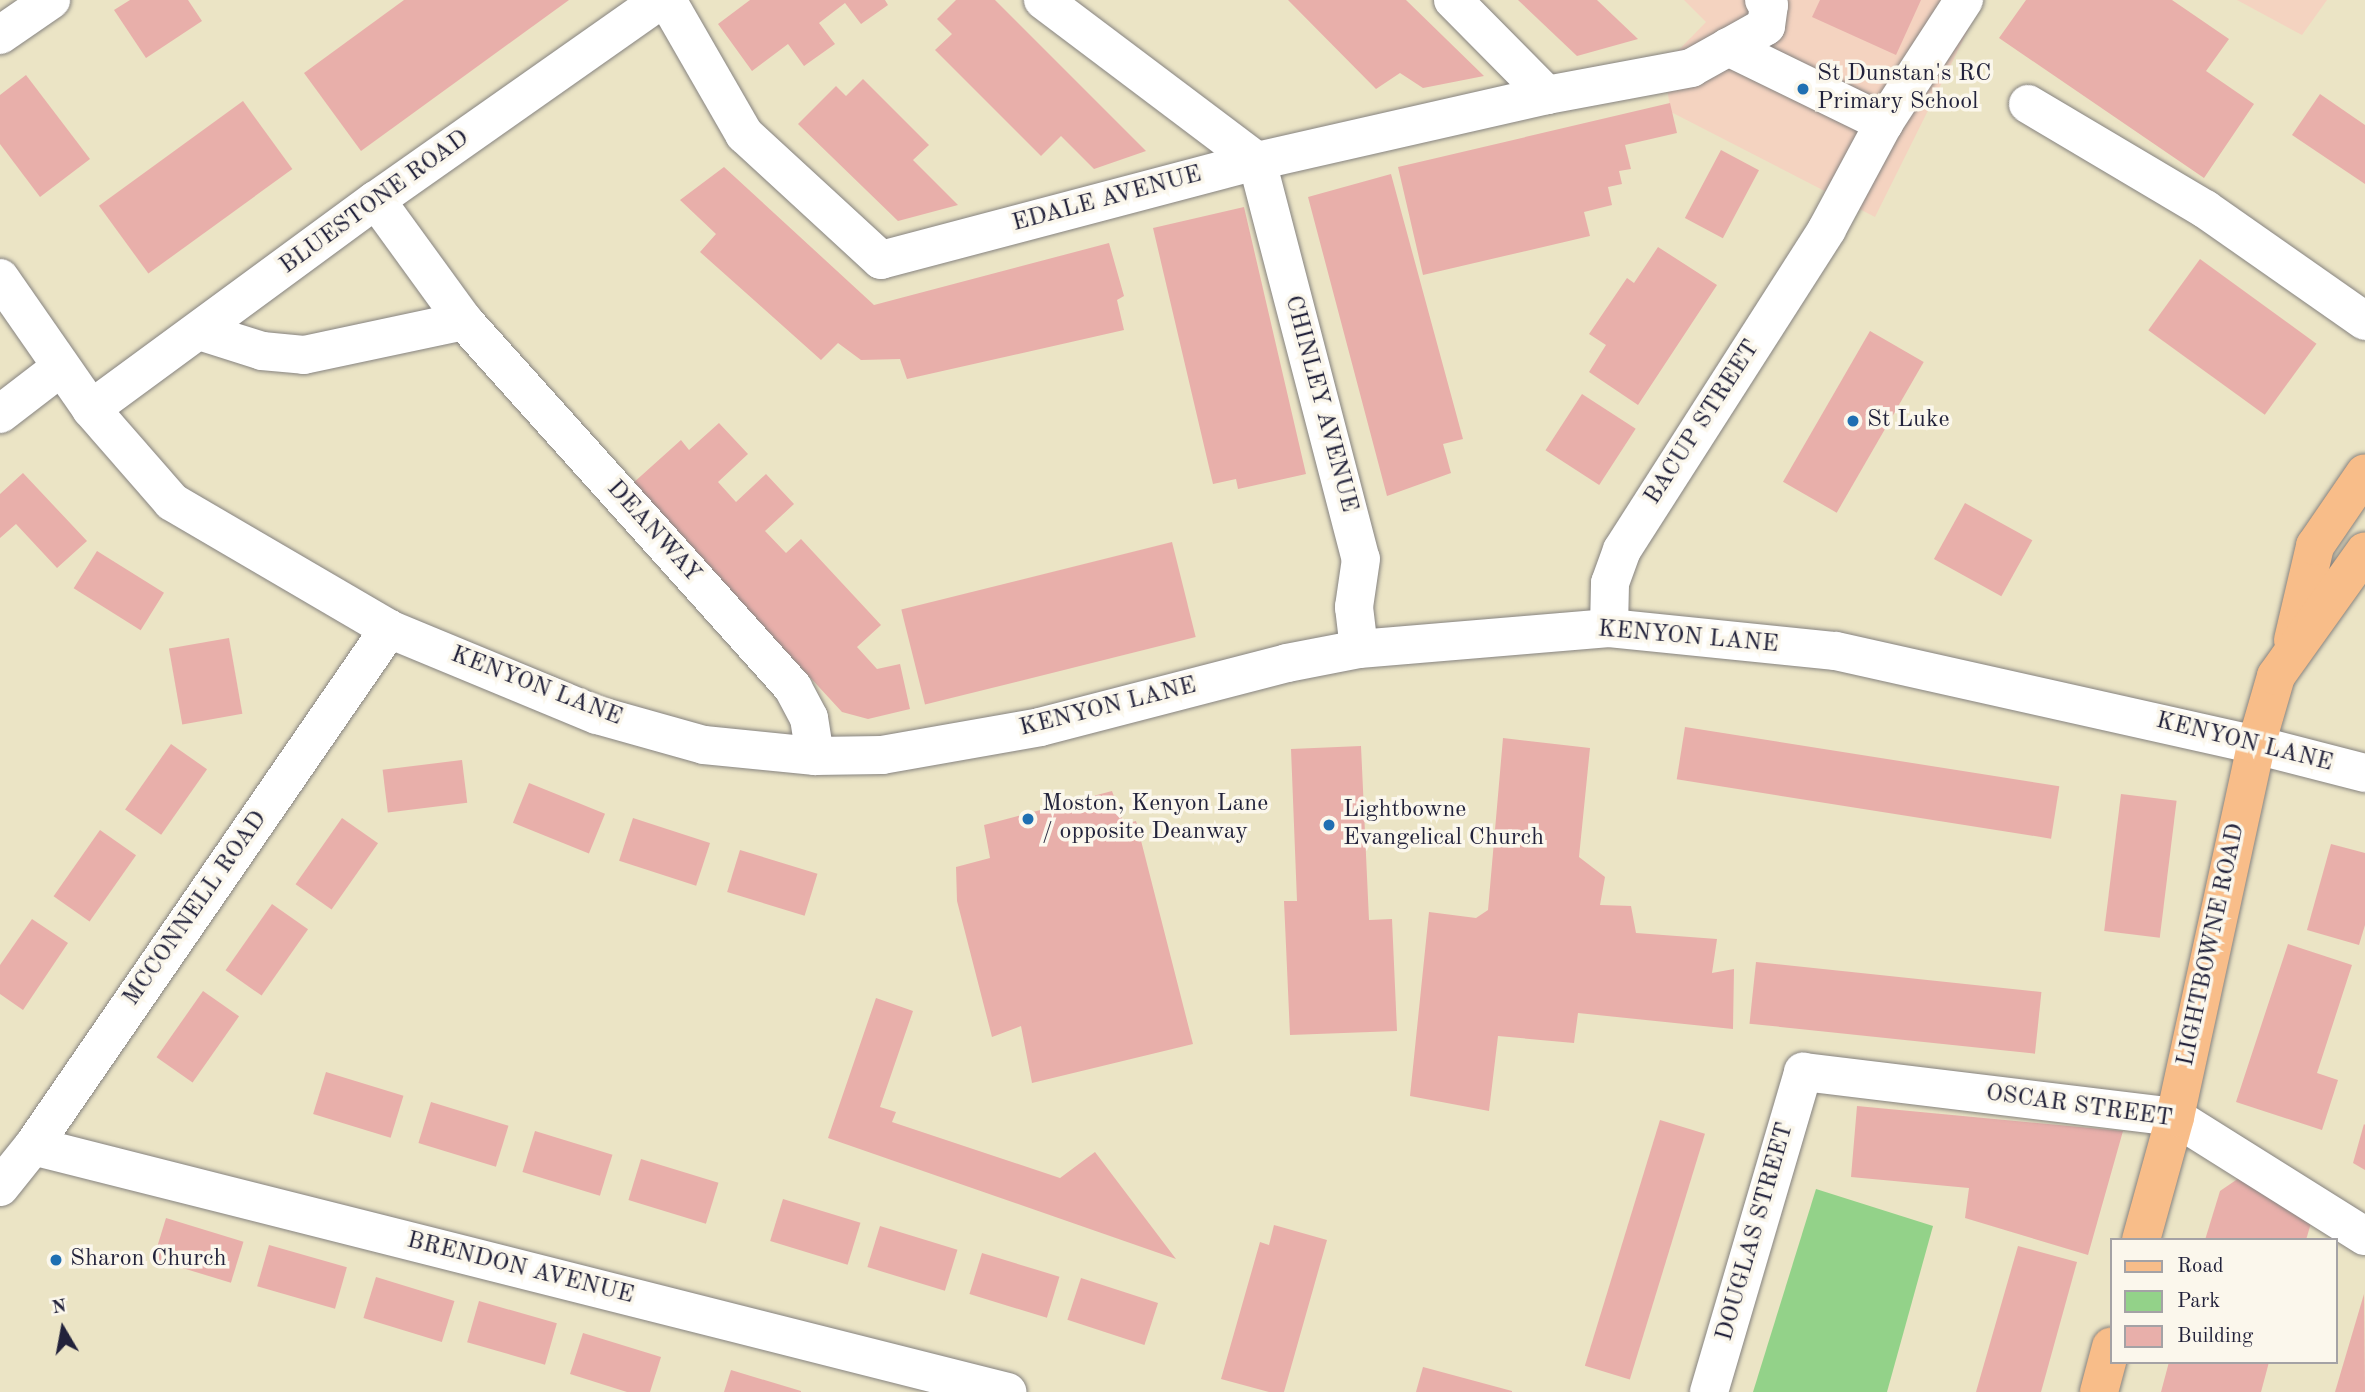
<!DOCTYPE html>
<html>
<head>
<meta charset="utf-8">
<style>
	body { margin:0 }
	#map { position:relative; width:2365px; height:1392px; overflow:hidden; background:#ebe4c5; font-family:"Old Standard TT",serif }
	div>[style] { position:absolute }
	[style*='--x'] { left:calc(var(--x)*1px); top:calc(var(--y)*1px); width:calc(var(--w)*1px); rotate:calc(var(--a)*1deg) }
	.built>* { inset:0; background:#f4d3c0 }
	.green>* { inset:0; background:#93d289 }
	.building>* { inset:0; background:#e8afaa; transform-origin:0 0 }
	.roads { filter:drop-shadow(0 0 2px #868380) drop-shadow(0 0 2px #868380) }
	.minor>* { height:38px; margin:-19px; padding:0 19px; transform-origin:19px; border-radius:19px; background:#fff }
	.major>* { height:38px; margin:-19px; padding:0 19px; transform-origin:19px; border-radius:19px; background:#f8bd89 }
	.dots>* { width:19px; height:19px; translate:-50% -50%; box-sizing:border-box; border:4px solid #fbf7ec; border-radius:50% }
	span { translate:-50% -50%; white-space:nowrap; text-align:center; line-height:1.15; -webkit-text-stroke:7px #fbf7ec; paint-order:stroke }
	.poi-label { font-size:24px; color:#22223b }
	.left { translate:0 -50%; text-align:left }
	.street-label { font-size:24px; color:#22223b }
	.legend { position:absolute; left:2110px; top:1238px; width:228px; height:126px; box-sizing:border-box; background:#fbf7ec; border:2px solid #a4a2a5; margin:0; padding:9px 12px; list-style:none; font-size:21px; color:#22223b }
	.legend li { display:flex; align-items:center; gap:14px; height:35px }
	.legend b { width:35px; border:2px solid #a4a2a5 }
	.north { position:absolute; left:28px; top:1294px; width:70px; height:70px; -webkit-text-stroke:5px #fbf7ec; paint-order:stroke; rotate:350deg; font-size:19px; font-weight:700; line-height:28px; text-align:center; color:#22223b }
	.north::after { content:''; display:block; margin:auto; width:24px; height:32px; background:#22223b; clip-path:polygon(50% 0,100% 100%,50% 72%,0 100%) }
</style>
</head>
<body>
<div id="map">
	<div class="built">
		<i style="clip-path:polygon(1684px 0,1983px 0,1875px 217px,1671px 112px,1663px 66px,1706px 22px)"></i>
		<i style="clip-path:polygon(2237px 0,2327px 0,2302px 35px)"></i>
	</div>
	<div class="green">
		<i style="clip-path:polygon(1816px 1189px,1933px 1226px,1887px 1392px,1753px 1392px)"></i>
	</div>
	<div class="building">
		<i style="clip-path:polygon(130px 0,188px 0,202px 21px,146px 58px,114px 10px)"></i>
		<i style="clip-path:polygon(404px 0,569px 0,361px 151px,304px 73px)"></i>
		<i style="clip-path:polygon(750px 0,885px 0,888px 5px,861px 24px,845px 3px,819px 23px,835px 44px,804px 66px,788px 44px,752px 71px,718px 24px)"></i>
		<i style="clip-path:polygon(956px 0,995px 0,1146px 151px,1094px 169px,1061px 136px,1041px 156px,935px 50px,952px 34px,937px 19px)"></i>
		<i style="clip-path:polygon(1288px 0,1406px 0,1484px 76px,1423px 88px,1400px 73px,1376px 89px)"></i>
		<i style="clip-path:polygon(1518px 0,1597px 0,1638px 39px,1577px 56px)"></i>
		<i style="clip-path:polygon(1820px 0,1921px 0,1896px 55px,1812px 17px)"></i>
		<i style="clip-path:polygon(2026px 0,2172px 0,2229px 39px,2206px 71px,2254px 104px,2204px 178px,1999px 38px)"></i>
		<i style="clip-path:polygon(26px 75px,90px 159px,40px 197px,0 144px,0 95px)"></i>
		<i style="clip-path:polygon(863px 79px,929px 145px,913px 160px,958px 205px,898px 221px,798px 124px,836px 86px,846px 96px)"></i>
		<i style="clip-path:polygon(2320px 94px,2365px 125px,2365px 184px,2292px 135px)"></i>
		<i style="left:243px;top:101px;width:84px;height:178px;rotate:54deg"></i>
		<i style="clip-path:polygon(1670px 103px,1677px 133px,1625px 145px,1631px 169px,1619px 171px,1622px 184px,1608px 187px,1612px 205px,1584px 212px,1590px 236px,1423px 275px,1398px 167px)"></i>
		<i style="left:1721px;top:150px;width:43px;height:77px;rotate:28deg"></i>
		<i style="clip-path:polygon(724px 167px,874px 305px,1109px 243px,1124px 296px,1117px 300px,1124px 330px,907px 379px,900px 359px,861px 360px,838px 343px,821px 360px,700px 252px,716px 234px,680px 200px)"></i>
		<i style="clip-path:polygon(1391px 174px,1463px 439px,1443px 444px,1451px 473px,1387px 496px,1308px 197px)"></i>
		<i style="clip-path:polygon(1244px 207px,1306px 474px,1238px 489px,1236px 479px,1213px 484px,1153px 228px)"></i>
		<i style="clip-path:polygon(1658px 247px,1717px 285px,1638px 405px,1589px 372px,1606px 345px,1589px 334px,1627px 278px,1634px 283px)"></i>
		<i style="left:2200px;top:259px;width:144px;height:88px;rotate:36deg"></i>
		<i style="left:1870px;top:331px;width:62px;height:174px;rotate:30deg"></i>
		<i style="left:1582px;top:394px;width:64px;height:67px;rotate:33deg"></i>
		<i style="clip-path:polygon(719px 423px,748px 454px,718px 482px,736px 502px,766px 474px,794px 504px,765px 531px,786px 553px,801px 539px,881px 625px,857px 647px,877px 669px,900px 664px,910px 709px,868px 719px,842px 712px,632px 484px,681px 440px,689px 450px)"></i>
		<i style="clip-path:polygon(23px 473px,87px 541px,57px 568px,16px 524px,0 538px,0 494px)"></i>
		<i style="left:1965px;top:503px;width:77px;height:64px;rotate:29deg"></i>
		<i style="left:1172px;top:542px;width:98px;height:279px;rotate:76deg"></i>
		<i style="left:97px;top:551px;width:79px;height:44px;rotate:32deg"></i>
		<i style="left:229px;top:638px;width:77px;height:61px;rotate:80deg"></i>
		<i style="left:1685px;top:727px;width:379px;height:53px;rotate:9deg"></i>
		<i style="clip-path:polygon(1503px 738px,1590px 748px,1579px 857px,1605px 877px,1600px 905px,1631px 906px,1636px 933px,1717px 939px,1712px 973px,1734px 969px,1733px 1029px,1578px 1013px,1574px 1043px,1498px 1036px,1489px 1111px,1410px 1096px,1429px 912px,1476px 918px,1488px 910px)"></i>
		<i style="left:171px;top:744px;width:44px;height:80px;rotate:35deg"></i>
		<i style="clip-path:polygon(1361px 746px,1369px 920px,1392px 919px,1397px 1031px,1290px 1035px,1284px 901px,1297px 901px,1291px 749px)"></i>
		<i style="left:462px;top:760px;width:43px;height:80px;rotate:83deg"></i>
		<i style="left:529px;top:783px;width:82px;height:43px;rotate:22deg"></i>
		<i style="clip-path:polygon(1112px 791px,1124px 824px,1136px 821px,1193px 1044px,1032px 1083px,1021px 1026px,992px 1037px,957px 901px,956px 867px,990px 858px,984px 825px)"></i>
		<i style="left:2121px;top:794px;width:56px;height:138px;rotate:7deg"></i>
		<i style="left:342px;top:818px;width:44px;height:81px;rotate:35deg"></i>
		<i style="left:633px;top:818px;width:81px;height:45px;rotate:18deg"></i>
		<i style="left:100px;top:830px;width:44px;height:81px;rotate:35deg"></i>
		<i style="clip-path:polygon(2331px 844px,2365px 853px,2365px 925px,2359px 945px,2307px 930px)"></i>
		<i style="left:740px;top:850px;width:81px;height:44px;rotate:17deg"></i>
		<i style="left:272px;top:904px;width:44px;height:81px;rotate:35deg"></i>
		<i style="clip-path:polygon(32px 919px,68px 943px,23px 1010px,0 994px,0 965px)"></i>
		<i style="clip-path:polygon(2288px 944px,2352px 965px,2317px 1073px,2338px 1080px,2322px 1130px,2236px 1102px)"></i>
		<i style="left:1756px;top:962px;width:287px;height:62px;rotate:6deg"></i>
		<i style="left:203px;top:991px;width:44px;height:81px;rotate:35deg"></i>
		<i style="clip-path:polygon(876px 998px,913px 1011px,880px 1107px,896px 1112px,892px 1122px,1060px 1178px,1095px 1152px,1176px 1259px,828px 1138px)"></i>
		<i style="left:326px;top:1072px;width:81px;height:44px;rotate:17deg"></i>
		<i style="left:431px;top:1102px;width:81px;height:43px;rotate:17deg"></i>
		<i style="clip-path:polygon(1857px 1106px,2123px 1131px,2088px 1255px,1965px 1218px,1969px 1188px,1851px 1177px)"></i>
		<i style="left:1660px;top:1120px;width:47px;height:257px;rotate:17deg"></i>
		<i style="clip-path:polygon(2364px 1124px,2365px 1125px,2365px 1170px,2353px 1163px)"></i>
		<i style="left:535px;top:1131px;width:81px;height:43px;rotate:17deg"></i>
		<i style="left:641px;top:1159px;width:81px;height:43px;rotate:17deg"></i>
		<i style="clip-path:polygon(2242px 1176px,2311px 1223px,2306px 1240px,2205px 1240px,2220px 1191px)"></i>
		<i style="left:783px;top:1199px;width:81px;height:44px;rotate:17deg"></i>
		<i style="left:166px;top:1218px;width:81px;height:43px;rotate:17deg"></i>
		<i style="clip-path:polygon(1274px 1225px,1327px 1240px,1284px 1392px,1269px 1392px,1221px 1379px,1260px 1242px,1269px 1245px)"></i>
		<i style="left:880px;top:1226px;width:81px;height:43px;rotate:17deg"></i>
		<i style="left:269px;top:1245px;width:81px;height:43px;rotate:16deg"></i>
		<i style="clip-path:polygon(2018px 1246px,2077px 1262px,2041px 1392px,1976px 1392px)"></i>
		<i style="left:982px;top:1253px;width:81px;height:43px;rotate:17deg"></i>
		<i style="left:376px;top:1277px;width:82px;height:43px;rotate:17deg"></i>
		<i style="left:1081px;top:1278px;width:81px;height:44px;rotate:18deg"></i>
		<i style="clip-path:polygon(2364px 1294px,2365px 1392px,2335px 1392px)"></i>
		<i style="left:479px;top:1301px;width:81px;height:43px;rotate:16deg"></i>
		<i style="clip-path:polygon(583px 1333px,661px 1357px,650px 1392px,627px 1392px,570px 1374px)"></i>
		<i style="clip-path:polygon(2169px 1362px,2269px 1362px,2261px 1392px,2161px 1392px)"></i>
		<i style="clip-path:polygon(1423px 1367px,1512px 1391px,1512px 1392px,1416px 1392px)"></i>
		<i style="clip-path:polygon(731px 1370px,801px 1391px,801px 1392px,724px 1392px)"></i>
	</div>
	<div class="roads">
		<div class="minor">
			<i style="--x:667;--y:0;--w:155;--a:60.1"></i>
			<i style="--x:744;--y:134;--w:186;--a:42.6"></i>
			<i style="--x:881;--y:260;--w:389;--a:-14.8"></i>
			<i style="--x:1257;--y:161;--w:297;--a:-12.8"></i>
			<i style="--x:1547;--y:95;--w:147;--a:-10.6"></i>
			<i style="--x:1691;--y:68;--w:86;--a:-29.2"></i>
			<i style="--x:1766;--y:26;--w:21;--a:-82"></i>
			<i style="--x:1769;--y:5;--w:7;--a:-135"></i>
			<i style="--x:1043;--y:0;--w:268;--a:37"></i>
			<i style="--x:1257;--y:161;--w:411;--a:75.4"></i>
			<i style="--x:1361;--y:559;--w:49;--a:98.3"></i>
			<i style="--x:1354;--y:607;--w:42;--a:83.2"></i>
			<i style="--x:1453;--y:0;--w:134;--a:45.3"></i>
			<i style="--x:0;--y:35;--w:62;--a:-34.5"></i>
			<i style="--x:1728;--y:47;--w:174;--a:26"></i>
			<i style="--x:2028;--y:104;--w:206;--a:30.7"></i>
			<i style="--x:2205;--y:209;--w:195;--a:35"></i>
			<i style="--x:376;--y:200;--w:150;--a:54"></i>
			<i style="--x:464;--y:321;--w:493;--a:48.1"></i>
			<i style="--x:793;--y:688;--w:34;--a:62"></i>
			<i style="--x:809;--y:718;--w:38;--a:81"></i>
			<i style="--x:0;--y:278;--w:160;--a:55.2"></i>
			<i style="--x:91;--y:409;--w:123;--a:48.9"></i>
			<i style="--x:172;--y:502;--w:251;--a:30.3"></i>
			<i style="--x:389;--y:629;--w:225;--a:22.5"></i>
			<i style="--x:597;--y:715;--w:111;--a:15.7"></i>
			<i style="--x:704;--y:745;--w:112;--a:5.7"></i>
			<i style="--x:815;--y:756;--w:67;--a:-0.9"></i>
			<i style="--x:882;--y:755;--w:160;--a:-10"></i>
			<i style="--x:1040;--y:727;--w:255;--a:-14.5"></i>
			<i style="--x:1287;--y:663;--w:73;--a:-11"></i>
			<i style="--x:1359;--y:649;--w:251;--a:-4.8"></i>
			<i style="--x:1609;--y:628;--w:228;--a:5.8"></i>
			<i style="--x:1836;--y:651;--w:430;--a:12.6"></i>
			<i style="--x:2256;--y:745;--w:113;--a:14.4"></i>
			<i style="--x:199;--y:331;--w:66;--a:17.6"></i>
			<i style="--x:262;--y:351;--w:42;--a:5.4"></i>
			<i style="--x:304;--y:355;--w:164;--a:-12"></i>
			<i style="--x:91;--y:409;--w:353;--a:-36.3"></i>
			<i style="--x:376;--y:200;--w:348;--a:-35.1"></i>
			<i style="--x:0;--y:414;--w:76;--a:-37.5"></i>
			<i style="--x:1609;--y:628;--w:45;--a:-88.7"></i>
			<i style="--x:1610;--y:583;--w:35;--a:-70"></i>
			<i style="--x:1622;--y:550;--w:381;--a:-57.4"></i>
			<i style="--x:1827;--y:229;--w:120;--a:-61.7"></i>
			<i style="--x:1884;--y:123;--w:147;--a:-57"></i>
			<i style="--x:33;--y:1146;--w:1005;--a:14.17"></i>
			<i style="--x:0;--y:1187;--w:53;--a:-51.2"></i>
			<i style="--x:33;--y:1146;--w:628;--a:-55.45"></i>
			<i style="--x:1709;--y:1392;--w:334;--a:-73.6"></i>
			<i style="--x:1803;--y:1072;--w:375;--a:6.9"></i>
			<i style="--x:2175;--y:1117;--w:224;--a:32.1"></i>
		</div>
		<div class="major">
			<i style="--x:2293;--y:640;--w:97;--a:-76.8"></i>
			<i style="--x:2315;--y:546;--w:88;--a:-55.6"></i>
			<i style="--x:2141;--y:1240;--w:128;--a:-74.5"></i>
			<i style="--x:2175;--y:1117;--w:381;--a:-77.7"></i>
			<i style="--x:2256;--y:745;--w:72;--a:-73.8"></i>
			<i style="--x:2276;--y:676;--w:153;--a:-54.5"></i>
			<i style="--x:2099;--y:1392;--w:47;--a:-75.1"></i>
		</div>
	</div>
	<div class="dots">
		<i style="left:1803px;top:89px;background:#1f6fb2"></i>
		<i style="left:1853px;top:421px;background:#1f6fb2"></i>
		<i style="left:1028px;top:819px;background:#1f6fb2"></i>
		<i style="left:1329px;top:825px;background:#1f6fb2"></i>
		<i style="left:56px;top:1260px;background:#1f6fb2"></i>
	</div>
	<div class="poi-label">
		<span class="left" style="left:1817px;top:89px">St Dunstan's RC<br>Primary School</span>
		<span class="left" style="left:1867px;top:421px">St Luke</span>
		<span class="left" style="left:1042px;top:819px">Moston, Kenyon Lane<br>/ opposite Deanway</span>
		<span class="left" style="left:1343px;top:825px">Lightbowne<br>Evangelical Church</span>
		<span class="left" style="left:70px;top:1260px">Sharon Church</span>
	</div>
	<div class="street-label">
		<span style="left:1107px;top:200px;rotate:-15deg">EDALE AVENUE</span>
		<span style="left:375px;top:203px;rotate:-36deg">BLUESTONE ROAD</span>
		<span style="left:1320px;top:404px;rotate:75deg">CHINLEY AVENUE</span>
		<span style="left:1703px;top:423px;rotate:-57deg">BACUP STREET</span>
		<span style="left:653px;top:532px;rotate:48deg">DEANWAY</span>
		<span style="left:1688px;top:638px;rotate:5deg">KENYON LANE</span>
		<span style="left:536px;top:687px;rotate:21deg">KENYON LANE</span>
		<span style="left:1108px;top:708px;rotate:-14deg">KENYON LANE</span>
		<span style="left:2244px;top:743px;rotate:14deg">KENYON LANE</span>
		<span style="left:196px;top:909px;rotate:-55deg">MCCONNELL ROAD</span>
		<span style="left:2212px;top:945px;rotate:-78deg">LIGHTBOWNE ROAD</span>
		<span style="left:2079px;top:1107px;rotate:8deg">OSCAR STREET</span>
		<span style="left:1756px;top:1232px;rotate:-74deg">DOUGLAS STREET</span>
		<span style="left:520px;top:1269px;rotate:14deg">BRENDON AVENUE</span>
	</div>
	<ul class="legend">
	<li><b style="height:9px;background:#f8bd89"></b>Road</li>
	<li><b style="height:19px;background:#93d289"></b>Park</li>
	<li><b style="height:19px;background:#e8afaa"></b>Building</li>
	</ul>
	<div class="north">N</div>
</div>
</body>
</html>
